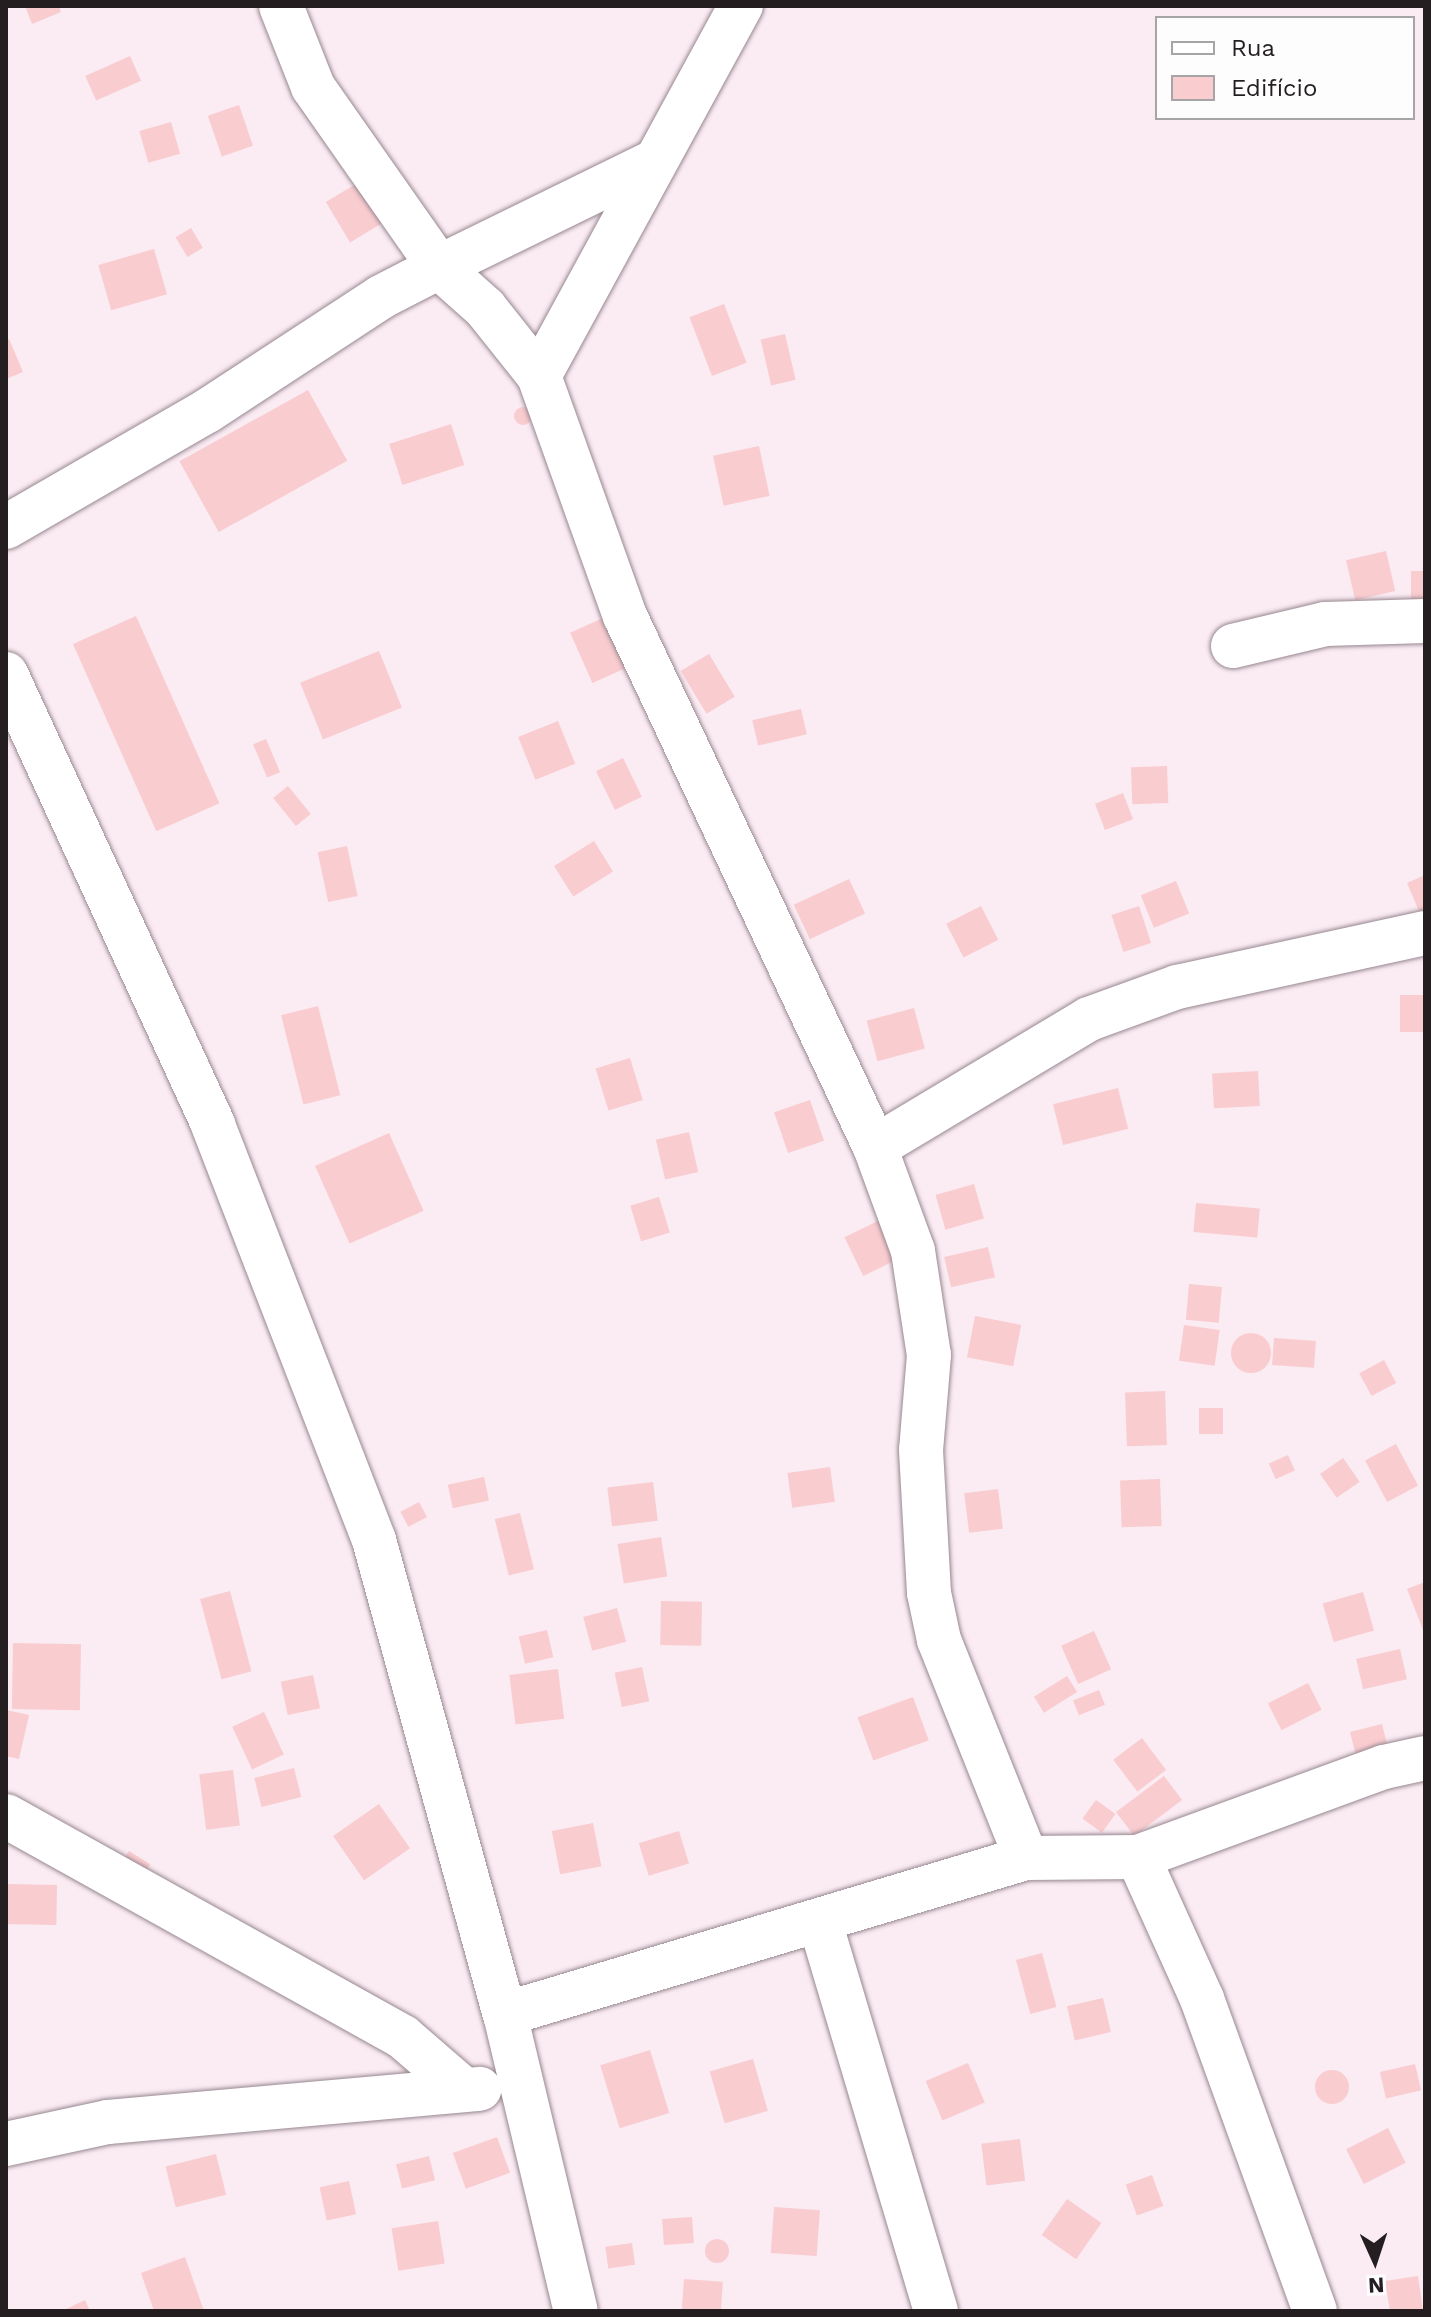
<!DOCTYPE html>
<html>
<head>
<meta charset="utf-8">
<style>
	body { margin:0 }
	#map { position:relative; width:1431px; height:2317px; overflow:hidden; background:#fbebf3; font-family:"Work Sans",sans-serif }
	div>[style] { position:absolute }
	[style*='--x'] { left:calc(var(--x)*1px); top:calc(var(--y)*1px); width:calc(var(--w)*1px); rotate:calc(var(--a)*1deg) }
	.building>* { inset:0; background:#f9ccd0; transform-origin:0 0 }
	.round { border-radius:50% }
	.roads { filter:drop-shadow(0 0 2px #978890) drop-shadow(0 0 2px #978890) }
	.minor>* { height:44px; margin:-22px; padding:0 22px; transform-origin:22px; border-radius:22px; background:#fff }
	span { translate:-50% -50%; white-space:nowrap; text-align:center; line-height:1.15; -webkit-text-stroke:7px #fdfdfd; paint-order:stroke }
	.frame { position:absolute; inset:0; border:8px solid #241e21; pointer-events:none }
	.legend { position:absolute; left:1155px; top:16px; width:260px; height:104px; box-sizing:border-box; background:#fdfdfd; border:2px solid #a6a4a5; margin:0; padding:10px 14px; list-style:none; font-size:24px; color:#241e21 }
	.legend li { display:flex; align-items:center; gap:16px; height:40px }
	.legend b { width:40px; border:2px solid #a6a4a5 }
	.north { position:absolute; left:1335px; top:2221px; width:80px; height:80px; -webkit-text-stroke:6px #fdfdfd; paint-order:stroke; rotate:177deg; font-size:22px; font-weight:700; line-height:32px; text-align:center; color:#241e21 }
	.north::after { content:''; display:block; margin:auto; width:28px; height:36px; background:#241e21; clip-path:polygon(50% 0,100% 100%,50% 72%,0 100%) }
</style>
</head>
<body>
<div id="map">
	<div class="building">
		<i style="clip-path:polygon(25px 6px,59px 6px,61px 12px,32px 24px)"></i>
		<i style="left:130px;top:56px;width:27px;height:49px;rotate:66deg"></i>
		<i style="left:239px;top:105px;width:43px;height:33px;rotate:71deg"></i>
		<i style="left:171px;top:122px;width:33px;height:33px;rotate:74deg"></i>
		<i style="left:361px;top:181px;width:47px;height:41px;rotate:59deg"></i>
		<i style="left:191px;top:228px;width:23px;height:18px;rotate:59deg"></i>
		<i style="left:154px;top:249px;width:47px;height:58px;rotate:74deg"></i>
		<i style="left:724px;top:304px;width:63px;height:37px;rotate:69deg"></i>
		<i style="left:785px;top:334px;width:47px;height:25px;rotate:77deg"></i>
		<i style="clip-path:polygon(9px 339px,23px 372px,6px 379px,6px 340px)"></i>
		<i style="left:308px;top:390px;width:81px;height:147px;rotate:61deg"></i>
		<i class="round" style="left:514px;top:407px;width:18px;height:18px"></i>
		<i style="left:451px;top:424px;width:43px;height:65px;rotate:72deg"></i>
		<i style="left:759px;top:446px;width:51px;height:47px;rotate:78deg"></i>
		<i style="left:1386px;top:551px;width:41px;height:41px;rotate:77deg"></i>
		<i style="left:1425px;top:571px;width:29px;height:14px;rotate:90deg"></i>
		<i style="left:136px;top:616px;width:205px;height:69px;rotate:66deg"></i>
		<i style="left:603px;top:618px;width:55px;height:36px;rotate:66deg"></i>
		<i style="left:379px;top:651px;width:61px;height:85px;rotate:68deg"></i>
		<i style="left:709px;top:654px;width:50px;height:33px;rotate:59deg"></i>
		<i style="left:801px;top:709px;width:26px;height:50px;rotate:77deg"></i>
		<i style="left:558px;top:721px;width:46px;height:43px;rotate:68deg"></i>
		<i style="left:266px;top:739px;width:36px;height:14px;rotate:67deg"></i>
		<i style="left:623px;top:758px;width:43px;height:30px;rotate:64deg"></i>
		<i style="left:1167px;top:766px;width:37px;height:36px;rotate:88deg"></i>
		<i style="left:288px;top:786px;width:36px;height:19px;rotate:51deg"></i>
		<i style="left:1123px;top:793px;width:28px;height:30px;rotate:69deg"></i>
		<i style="left:594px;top:841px;width:36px;height:47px;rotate:58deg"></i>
		<i style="left:347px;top:846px;width:51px;height:30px;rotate:78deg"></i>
		<i style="clip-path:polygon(1425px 875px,1425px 925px,1407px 883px)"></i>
		<i style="left:849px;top:879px;width:38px;height:61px;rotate:65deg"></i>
		<i style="left:1176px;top:881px;width:35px;height:38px;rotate:68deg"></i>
		<i style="left:981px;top:906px;width:38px;height:39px;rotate:63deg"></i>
		<i style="left:1139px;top:906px;width:39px;height:29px;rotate:72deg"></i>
		<i style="left:1425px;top:995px;width:37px;height:25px;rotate:90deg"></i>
		<i style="left:318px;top:1006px;width:92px;height:38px;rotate:76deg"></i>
		<i style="left:914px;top:1008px;width:42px;height:49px;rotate:75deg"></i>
		<i style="left:630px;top:1058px;width:44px;height:36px;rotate:73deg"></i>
		<i style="left:1258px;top:1071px;width:35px;height:46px;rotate:87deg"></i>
		<i style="left:1118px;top:1088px;width:42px;height:67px;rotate:76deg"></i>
		<i style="left:810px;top:1100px;width:43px;height:38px;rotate:71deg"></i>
		<i style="left:689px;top:1132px;width:41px;height:34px;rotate:77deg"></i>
		<i style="left:389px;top:1133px;width:85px;height:81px;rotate:66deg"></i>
		<i style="left:974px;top:1184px;width:36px;height:40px;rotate:74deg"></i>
		<i style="left:659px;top:1197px;width:37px;height:30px;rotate:73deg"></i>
		<i style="left:1196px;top:1203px;width:64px;height:29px;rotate:5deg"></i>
		<i style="left:884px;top:1218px;width:43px;height:44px;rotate:64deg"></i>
		<i style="left:988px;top:1247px;width:31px;height:45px;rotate:77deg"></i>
		<i style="left:1189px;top:1284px;width:33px;height:36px;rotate:5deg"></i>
		<i style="left:975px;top:1316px;width:47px;height:42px;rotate:11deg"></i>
		<i style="left:1184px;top:1325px;width:36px;height:36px;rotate:8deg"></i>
		<i class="round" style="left:1231px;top:1333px;width:40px;height:40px"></i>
		<i style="left:1274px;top:1338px;width:42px;height:27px;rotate:4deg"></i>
		<i style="left:1384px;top:1360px;width:26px;height:28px;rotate:62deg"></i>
		<i style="left:1165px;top:1391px;width:54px;height:40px;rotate:88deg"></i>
		<i style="left:1199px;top:1408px;width:24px;height:26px"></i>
		<i style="left:1396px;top:1444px;width:47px;height:35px;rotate:62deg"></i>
		<i style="left:1288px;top:1455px;width:17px;height:21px;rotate:66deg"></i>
		<i style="left:1343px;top:1458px;width:29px;height:28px;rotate:55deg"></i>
		<i style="left:830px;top:1467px;width:35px;height:43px;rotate:82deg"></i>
		<i style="left:484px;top:1477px;width:24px;height:37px;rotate:78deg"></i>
		<i style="left:1160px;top:1479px;width:47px;height:40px;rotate:88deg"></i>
		<i style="left:653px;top:1482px;width:39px;height:46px;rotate:83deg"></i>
		<i style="left:998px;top:1489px;width:40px;height:34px;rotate:83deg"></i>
		<i style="left:419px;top:1502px;width:17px;height:21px;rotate:62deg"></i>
		<i style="left:520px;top:1513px;width:58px;height:26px;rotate:76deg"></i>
		<i style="left:661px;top:1537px;width:40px;height:44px;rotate:81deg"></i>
		<i style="clip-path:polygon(1425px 1582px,1425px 1635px,1407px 1589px)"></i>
		<i style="left:230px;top:1591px;width:83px;height:31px;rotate:75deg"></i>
		<i style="left:1363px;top:1592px;width:40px;height:42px;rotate:74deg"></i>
		<i style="left:661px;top:1601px;width:41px;height:44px;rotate:1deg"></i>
		<i style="left:617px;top:1608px;width:35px;height:35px;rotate:75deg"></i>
		<i style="left:547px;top:1630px;width:28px;height:29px;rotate:77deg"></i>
		<i style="left:1094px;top:1631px;width:42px;height:36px;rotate:66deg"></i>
		<i style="left:13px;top:1643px;width:68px;height:66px;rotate:1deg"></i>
		<i style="left:1400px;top:1649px;width:31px;height:45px;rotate:77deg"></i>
		<i style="left:642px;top:1667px;width:35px;height:28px;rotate:78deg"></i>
		<i style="left:558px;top:1669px;width:50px;height:49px;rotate:83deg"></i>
		<i style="left:313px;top:1675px;width:34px;height:33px;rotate:78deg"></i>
		<i style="left:1067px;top:1676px;width:19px;height:39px;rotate:58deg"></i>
		<i style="left:1308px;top:1683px;width:30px;height:45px;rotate:63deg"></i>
		<i style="left:1099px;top:1690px;width:16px;height:28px;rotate:68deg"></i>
		<i style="left:913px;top:1697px;width:46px;height:59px;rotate:70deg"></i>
		<i style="clip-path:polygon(6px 1710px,29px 1715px,19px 1759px,6px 1756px)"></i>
		<i style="left:264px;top:1712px;width:47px;height:35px;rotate:65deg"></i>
		<i style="left:1382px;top:1724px;width:30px;height:33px;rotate:76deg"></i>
		<i style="left:1142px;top:1738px;width:40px;height:36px;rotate:53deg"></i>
		<i style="left:294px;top:1768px;width:30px;height:41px;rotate:76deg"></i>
		<i style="left:233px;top:1770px;width:56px;height:34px;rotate:83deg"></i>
		<i style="left:1164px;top:1776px;width:30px;height:60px;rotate:53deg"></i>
		<i style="left:1096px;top:1800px;width:24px;height:23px;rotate:36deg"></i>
		<i style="left:379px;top:1804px;width:54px;height:56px;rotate:55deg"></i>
		<i style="left:593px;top:1823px;width:44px;height:42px;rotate:79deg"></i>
		<i style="left:679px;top:1831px;width:34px;height:42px;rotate:73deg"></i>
		<i style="left:129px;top:1851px;width:25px;height:22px;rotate:32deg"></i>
		<i style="left:6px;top:1884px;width:51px;height:40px;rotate:1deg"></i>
		<i style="left:1042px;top:1953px;width:56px;height:27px;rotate:75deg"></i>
		<i style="left:1103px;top:1998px;width:35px;height:37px;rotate:77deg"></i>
		<i style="left:650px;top:2050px;width:66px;height:52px;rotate:73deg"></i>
		<i style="left:753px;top:2059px;width:54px;height:45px;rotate:74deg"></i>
		<i style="left:968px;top:2063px;width:43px;height:46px;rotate:67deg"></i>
		<i style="left:1415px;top:2064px;width:27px;height:36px;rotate:77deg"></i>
		<i class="round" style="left:1315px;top:2070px;width:34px;height:34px"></i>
		<i style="left:1388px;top:2128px;width:39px;height:47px;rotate:63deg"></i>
		<i style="left:497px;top:2137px;width:38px;height:47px;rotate:70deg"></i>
		<i style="left:1020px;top:2139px;width:42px;height:39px;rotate:83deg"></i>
		<i style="left:216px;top:2154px;width:42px;height:52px;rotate:76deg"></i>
		<i style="left:429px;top:2156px;width:25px;height:34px;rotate:76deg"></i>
		<i style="left:1152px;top:2175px;width:33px;height:28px;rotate:70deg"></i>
		<i style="left:349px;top:2181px;width:34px;height:30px;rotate:78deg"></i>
		<i style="left:1067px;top:2199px;width:42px;height:44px;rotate:35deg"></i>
		<i style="left:774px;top:2207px;width:46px;height:46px;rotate:4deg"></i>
		<i style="left:692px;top:2217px;width:26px;height:30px;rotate:86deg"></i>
		<i style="left:438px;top:2221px;width:43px;height:47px;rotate:81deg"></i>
		<i class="round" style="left:705px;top:2239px;width:24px;height:24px"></i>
		<i style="left:632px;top:2243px;width:22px;height:27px;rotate:82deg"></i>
		<i style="clip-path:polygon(185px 2257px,204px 2311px,154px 2311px,141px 2273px)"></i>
		<i style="clip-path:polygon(1418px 2276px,1423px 2311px,1390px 2311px,1385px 2281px)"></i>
		<i style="left:684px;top:2279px;width:39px;height:32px;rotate:4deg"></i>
		<i style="clip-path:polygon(85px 2300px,90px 2311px,62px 2311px)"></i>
	</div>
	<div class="roads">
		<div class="minor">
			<i style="--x:281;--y:6;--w:87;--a:68.4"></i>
			<i style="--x:313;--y:87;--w:220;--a:55"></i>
			<i style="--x:439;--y:267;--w:236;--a:-26.1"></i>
			<i style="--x:539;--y:376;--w:422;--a:-61.4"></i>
			<i style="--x:6;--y:527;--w:232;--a:-30"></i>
			<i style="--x:207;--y:411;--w:208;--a:-33.2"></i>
			<i style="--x:381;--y:297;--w:65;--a:-27.3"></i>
			<i style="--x:439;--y:267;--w:62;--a:41.7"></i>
			<i style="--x:485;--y:308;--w:87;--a:51.5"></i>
			<i style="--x:539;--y:376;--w:255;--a:70.3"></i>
			<i style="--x:625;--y:616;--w:587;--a:64.79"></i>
			<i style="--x:875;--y:1147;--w:111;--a:69.9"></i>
			<i style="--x:913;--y:1251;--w:105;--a:81.3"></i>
			<i style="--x:929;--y:1355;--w:95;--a:94.8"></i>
			<i style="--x:921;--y:1450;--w:143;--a:86.8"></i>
			<i style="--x:929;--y:1593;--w:48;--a:78"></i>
			<i style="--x:939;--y:1640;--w:235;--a:68.2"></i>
			<i style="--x:1233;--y:646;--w:95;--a:-13.4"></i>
			<i style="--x:1325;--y:624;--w:100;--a:-1.7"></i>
			<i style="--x:6;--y:674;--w:496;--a:65.3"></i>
			<i style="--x:213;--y:1125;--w:445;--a:68.8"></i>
			<i style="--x:374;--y:1540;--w:492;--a:74.6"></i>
			<i style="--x:505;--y:2014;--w:305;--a:76.6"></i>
			<i style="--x:875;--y:1147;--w:249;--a:-30.9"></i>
			<i style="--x:1089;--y:1019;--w:94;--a:-20"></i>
			<i style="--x:1177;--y:987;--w:254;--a:-12.3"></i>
			<i style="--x:6;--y:1816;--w:454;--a:29.1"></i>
			<i style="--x:403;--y:2037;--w:79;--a:40.9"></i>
			<i style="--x:1138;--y:1857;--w:156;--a:65.7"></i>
			<i style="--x:1202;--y:1999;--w:332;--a:70.1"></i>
			<i style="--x:820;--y:1922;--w:406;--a:73.4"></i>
			<i style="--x:505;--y:2014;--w:544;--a:-16.67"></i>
			<i style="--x:1026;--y:1858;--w:112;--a:-0.5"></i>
			<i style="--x:1138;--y:1857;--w:262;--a:-20.1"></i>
			<i style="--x:1384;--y:1767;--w:42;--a:-12.4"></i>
			<i style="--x:6;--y:2144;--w:104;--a:-12.2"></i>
			<i style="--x:108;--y:2122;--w:373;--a:-5.1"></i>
		</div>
	</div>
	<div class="frame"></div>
	<ul class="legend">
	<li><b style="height:10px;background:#fff"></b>Rua</li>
	<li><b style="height:22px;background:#f9ccd0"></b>Edifício</li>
	</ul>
	<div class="north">N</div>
</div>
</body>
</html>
